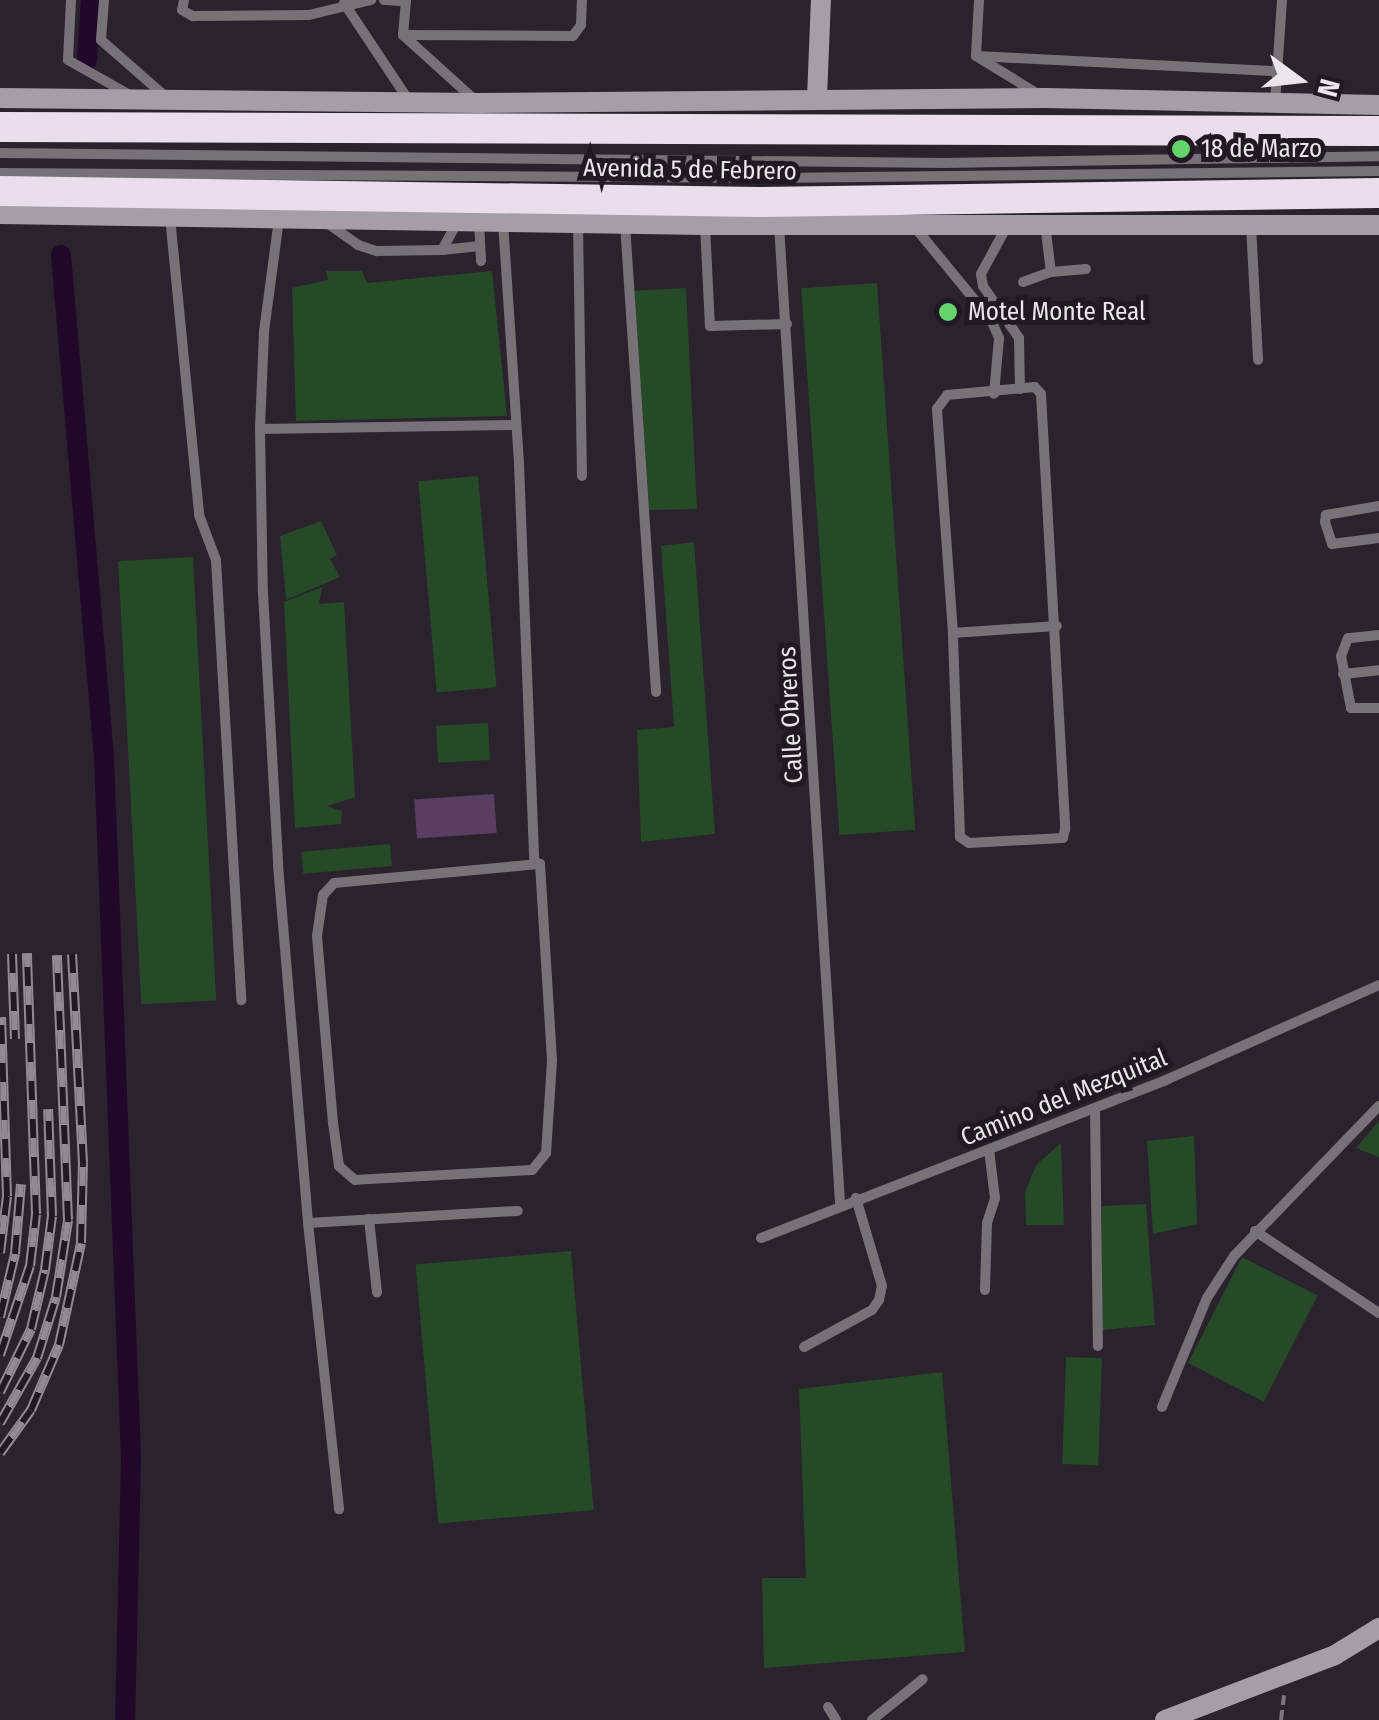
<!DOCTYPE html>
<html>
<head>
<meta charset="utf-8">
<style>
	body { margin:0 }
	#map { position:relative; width:1379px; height:1720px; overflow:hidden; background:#2a222d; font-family:"Fira Sans Condensed",sans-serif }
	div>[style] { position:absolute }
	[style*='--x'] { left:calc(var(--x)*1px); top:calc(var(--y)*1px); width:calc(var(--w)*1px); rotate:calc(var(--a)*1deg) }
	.green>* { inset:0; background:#593e62; transform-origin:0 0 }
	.canal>* { height:20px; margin:-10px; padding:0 10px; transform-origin:10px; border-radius:10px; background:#210729 }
	.building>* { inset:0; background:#264927; transform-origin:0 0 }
	.path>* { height:4px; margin-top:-2px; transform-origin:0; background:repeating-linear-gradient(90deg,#7d767f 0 10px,transparent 0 15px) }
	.lane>* { height:10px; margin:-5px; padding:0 5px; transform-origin:5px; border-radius:5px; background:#767278 }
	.secondary>* { height:20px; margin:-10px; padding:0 10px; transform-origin:10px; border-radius:10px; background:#a59da7 }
	.highway>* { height:30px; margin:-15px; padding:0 15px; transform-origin:15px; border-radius:15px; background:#eadeed }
	.rail>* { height:10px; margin-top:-5px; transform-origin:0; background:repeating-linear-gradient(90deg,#211823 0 19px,#918a93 0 38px); box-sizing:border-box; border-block:2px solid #918a93 }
	.dots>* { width:28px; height:28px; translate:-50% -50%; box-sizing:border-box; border:5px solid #211823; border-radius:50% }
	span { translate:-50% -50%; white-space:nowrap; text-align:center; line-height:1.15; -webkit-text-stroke:10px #211823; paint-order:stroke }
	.poi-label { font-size:25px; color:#ebe5ec }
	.left { translate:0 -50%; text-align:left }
	.street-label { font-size:25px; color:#ebe5ec }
	.north { position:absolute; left:1249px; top:30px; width:100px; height:100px; -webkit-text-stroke:8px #211823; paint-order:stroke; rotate:105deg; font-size:28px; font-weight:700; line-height:40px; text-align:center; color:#ebe5ec }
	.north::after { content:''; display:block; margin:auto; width:35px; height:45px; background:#ebe5ec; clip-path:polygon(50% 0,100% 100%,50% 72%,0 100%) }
</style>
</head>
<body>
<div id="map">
	<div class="green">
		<i style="left:494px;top:794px;width:39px;height:80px;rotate:86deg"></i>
	</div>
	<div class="canal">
		<i style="--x:87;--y:60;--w:60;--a:-86.2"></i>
		<i style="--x:61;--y:255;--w:505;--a:85.11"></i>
		<i style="--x:104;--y:758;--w:702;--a:87.79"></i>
		<i style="--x:131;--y:1459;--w:261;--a:91.3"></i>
	</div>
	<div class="building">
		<i style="clip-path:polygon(326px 271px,362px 271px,367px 283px,492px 271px,507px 416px,296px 421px,292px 288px,328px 280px)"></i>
		<i style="left:877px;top:283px;width:548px;height:76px;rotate:86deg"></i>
		<i style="clip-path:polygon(686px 288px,697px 509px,649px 510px,628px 291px)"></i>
		<i style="left:478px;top:476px;width:212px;height:60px;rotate:85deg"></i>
		<i style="clip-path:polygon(321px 521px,337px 555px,330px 559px,340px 577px,286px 600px,280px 536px)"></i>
		<i style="clip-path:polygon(694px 542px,715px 834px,641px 842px,637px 730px,674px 727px,661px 546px)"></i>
		<i style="left:193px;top:557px;width:444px;height:75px;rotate:87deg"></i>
		<i style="clip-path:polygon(322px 587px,319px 604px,344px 602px,355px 797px,327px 806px,342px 811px,341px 824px,295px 828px,284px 602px)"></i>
		<i style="left:488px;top:723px;width:37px;height:52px;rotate:87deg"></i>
		<i style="left:390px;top:844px;width:22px;height:89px;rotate:85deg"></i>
		<i style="clip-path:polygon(1379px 1121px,1379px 1157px,1356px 1148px)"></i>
		<i style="clip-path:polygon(1194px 1136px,1197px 1224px,1153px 1234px,1147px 1141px)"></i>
		<i style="clip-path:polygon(1061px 1143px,1064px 1225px,1026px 1225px,1025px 1192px,1036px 1165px)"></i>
		<i style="clip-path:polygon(1146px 1204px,1155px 1325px,1102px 1330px,1102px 1206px)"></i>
		<i style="left:571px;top:1251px;width:260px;height:156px;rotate:85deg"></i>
		<i style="left:1242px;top:1257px;width:85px;height:119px;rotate:27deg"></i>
		<i style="left:1066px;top:1357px;width:36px;height:107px;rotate:2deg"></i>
		<i style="clip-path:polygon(942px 1372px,965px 1652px,764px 1668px,762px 1578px,806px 1578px,799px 1389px)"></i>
	</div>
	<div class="path">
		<i style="--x:1281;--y:1720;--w:25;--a:-83"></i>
	</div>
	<div class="lane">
		<i style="--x:71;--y:0;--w:60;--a:92.9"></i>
		<i style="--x:68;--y:60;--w:69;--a:29.5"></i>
		<i style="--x:104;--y:0;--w:40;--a:94.3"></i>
		<i style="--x:101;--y:40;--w:88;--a:41.3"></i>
		<i style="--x:184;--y:0;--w:10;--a:101"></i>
		<i style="--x:182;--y:10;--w:13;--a:29"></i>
		<i style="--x:193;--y:16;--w:116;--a:-0.5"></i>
		<i style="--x:309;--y:15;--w:64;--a:-13.6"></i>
		<i style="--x:384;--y:0;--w:22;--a:3"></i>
		<i style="--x:979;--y:0;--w:56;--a:93.1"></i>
		<i style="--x:976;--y:56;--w:73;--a:31.5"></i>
		<i style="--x:344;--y:3;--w:118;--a:56.4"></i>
		<i style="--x:403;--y:35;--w:170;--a:0.3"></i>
		<i style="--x:573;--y:36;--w:14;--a:-54"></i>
		<i style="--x:581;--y:25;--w:25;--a:-88"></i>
		<i style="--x:403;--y:35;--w:98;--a:42.1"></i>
		<i style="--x:403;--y:35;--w:35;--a:-85"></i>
		<i style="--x:976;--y:56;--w:300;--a:2.9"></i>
		<i style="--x:1275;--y:103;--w:103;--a:-86.1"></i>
		<i style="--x:0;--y:153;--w:944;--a:0.61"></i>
		<i style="--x:944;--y:163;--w:435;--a:-0.9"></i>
		<i style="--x:0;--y:173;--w:774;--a:0.37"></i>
		<i style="--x:774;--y:178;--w:605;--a:-0.66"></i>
		<i style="--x:170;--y:217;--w:299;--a:84.4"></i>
		<i style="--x:199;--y:515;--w:48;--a:69.3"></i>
		<i style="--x:216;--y:560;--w:441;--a:86.7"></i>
		<i style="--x:279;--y:219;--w:114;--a:97.6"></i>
		<i style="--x:264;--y:332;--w:97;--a:92.4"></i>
		<i style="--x:260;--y:429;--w:164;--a:89"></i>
		<i style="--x:263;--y:593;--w:272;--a:86.8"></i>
		<i style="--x:278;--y:865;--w:359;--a:85.2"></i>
		<i style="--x:308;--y:1223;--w:210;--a:-3.3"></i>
		<i style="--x:479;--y:222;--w:39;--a:87"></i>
		<i style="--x:503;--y:222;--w:243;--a:86.2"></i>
		<i style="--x:519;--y:464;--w:398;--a:87.8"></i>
		<i style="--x:534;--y:862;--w:5;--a:22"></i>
		<i style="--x:327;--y:223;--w:38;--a:35"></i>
		<i style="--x:358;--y:245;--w:20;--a:18"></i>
		<i style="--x:377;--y:251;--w:65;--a:-0.9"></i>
		<i style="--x:442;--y:250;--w:33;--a:-61"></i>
		<i style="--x:578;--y:223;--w:253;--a:89.1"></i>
		<i style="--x:625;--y:224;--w:469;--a:86.2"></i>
		<i style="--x:1008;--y:224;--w:57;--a:118.4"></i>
		<i style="--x:981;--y:274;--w:12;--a:81"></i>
		<i style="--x:983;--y:286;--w:63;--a:55.3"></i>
		<i style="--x:1019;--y:338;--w:51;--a:88.9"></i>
		<i style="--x:1045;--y:224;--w:48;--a:82.9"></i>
		<i style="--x:705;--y:225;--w:101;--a:87.2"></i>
		<i style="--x:710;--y:326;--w:77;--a:-1.5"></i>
		<i style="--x:779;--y:225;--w:981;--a:86.43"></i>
		<i style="--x:913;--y:225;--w:123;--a:50.6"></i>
		<i style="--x:991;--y:320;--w:20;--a:66"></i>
		<i style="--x:999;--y:338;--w:56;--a:95.1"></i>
		<i style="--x:1251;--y:225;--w:135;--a:87"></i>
		<i style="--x:442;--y:250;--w:38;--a:-6"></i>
		<i style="--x:1023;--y:282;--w:30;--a:-20"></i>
		<i style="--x:1051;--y:272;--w:35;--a:-5"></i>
		<i style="--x:1035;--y:387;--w:9;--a:49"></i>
		<i style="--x:1041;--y:394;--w:436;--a:86.8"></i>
		<i style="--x:1065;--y:829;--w:9;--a:103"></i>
		<i style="--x:1063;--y:838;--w:94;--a:177"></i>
		<i style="--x:969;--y:843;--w:11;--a:-146"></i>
		<i style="--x:960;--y:837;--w:204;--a:-92"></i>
		<i style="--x:953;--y:633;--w:225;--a:-94.1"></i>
		<i style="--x:937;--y:409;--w:17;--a:-54"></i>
		<i style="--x:947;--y:395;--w:88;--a:-5.2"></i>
		<i style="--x:260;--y:429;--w:256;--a:-0.9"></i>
		<i style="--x:1379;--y:506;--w:54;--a:170.4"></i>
		<i style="--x:1326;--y:515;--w:7;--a:98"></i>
		<i style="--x:1325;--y:522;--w:23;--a:72"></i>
		<i style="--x:1332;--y:544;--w:47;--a:-7.3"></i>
		<i style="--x:953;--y:633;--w:104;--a:-3.9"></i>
		<i style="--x:1379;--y:635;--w:31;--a:174"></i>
		<i style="--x:1348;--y:638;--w:19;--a:111"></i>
		<i style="--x:1341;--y:656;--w:53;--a:79.1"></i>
		<i style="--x:1351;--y:708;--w:28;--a:0"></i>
		<i style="--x:1343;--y:674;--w:36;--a:-6"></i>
		<i style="--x:540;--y:864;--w:197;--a:86.5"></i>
		<i style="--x:552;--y:1061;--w:92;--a:93.7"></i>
		<i style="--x:546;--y:1153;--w:22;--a:129"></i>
		<i style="--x:532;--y:1170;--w:177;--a:176.8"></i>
		<i style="--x:355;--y:1180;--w:21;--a:-139"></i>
		<i style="--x:339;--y:1166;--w:43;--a:-97.9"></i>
		<i style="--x:333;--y:1123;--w:188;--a:-94.9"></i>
		<i style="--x:317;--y:936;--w:41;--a:-81.7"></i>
		<i style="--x:323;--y:895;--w:16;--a:-47"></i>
		<i style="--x:334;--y:883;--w:207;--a:-5.3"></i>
		<i style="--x:1095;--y:1108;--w:238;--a:89.3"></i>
		<i style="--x:369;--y:1219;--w:74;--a:83.8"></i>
		<i style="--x:308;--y:1223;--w:288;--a:83.8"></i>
		<i style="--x:1255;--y:1231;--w:149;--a:33.5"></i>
		<i style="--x:761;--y:1238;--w:437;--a:-21.3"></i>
		<i style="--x:1168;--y:1079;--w:231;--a:-24"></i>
		<i style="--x:985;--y:1290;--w:67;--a:-88.3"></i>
		<i style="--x:987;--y:1223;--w:26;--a:-72"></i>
		<i style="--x:995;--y:1198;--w:48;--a:-97.1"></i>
		<i style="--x:804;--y:1347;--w:77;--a:-28.6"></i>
		<i style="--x:872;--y:1310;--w:12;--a:-55"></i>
		<i style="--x:879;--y:1300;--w:14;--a:-78"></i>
		<i style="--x:882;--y:1286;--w:92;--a:-106.5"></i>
		<i style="--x:1162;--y:1407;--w:118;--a:-67.6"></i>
		<i style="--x:1207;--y:1298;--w:50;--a:-57.3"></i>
		<i style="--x:1234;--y:1256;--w:209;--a:-46"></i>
		<i style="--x:828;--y:1707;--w:15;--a:58"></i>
		<i style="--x:872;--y:1720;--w:65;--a:-38.8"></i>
	</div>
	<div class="secondary">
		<i style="--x:0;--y:98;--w:478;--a:0.6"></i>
		<i style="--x:478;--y:103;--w:567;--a:-0.51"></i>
		<i style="--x:1045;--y:98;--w:334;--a:1.2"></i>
		<i style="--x:817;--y:98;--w:98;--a:-87.7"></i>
		<i style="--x:0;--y:214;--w:705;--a:0.89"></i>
		<i style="--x:705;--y:225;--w:674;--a:0"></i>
		<i style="--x:1165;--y:1720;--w:182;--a:-20.9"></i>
		<i style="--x:1335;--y:1655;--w:52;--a:-31.5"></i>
	</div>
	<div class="highway">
		<i style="--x:0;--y:127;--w:1379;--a:0.17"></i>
		<i style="--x:0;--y:191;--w:758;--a:0.83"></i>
		<i style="--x:758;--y:202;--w:621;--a:-0.83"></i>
	</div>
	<div class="rail">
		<i style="--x:12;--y:954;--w:85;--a:88"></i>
		<i style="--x:0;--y:1253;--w:57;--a:-83"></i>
		<i style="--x:7;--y:1196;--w:179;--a:-91.9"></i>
		<i style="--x:0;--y:1317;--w:65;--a:-76.6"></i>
		<i style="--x:15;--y:1254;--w:70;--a:-85.1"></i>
		<i style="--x:0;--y:1355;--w:94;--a:-71.4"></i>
		<i style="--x:30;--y:1266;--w:52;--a:-83.4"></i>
		<i style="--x:36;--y:1214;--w:261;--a:-92"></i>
		<i style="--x:0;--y:1392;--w:70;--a:-63.8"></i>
		<i style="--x:31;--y:1329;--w:61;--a:-76.7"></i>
		<i style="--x:45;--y:1270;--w:54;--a:-82.6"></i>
		<i style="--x:52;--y:1216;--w:107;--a:-92.1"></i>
		<i style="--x:0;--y:1423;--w:75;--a:-60.4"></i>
		<i style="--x:37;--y:1358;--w:64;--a:-72.7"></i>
		<i style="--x:56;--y:1297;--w:78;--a:-81.1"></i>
		<i style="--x:68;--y:1220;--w:265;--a:-92.4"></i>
		<i style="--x:0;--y:1453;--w:53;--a:-54.2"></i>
		<i style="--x:31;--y:1410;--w:71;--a:-66.7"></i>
		<i style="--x:59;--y:1345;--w:104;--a:-77.8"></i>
		<i style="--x:81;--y:1243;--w:80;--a:-88.6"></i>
		<i style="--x:83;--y:1163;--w:209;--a:-93"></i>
	</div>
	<div class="dots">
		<i style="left:1181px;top:149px;background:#63d468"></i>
		<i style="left:948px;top:312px;background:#63d468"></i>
	</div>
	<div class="poi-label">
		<span class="left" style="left:1201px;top:149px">18 de Marzo</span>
		<span class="left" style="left:968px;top:312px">Motel Monte Real</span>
	</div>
	<div class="street-label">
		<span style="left:690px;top:170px;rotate:1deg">Avenida 5 de Febrero</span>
		<span style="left:791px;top:715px;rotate:-93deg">Calle Obreros</span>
		<span style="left:1064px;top:1098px;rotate:-22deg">Camino del Mezquital</span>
	</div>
	<div class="north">N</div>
</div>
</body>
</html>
